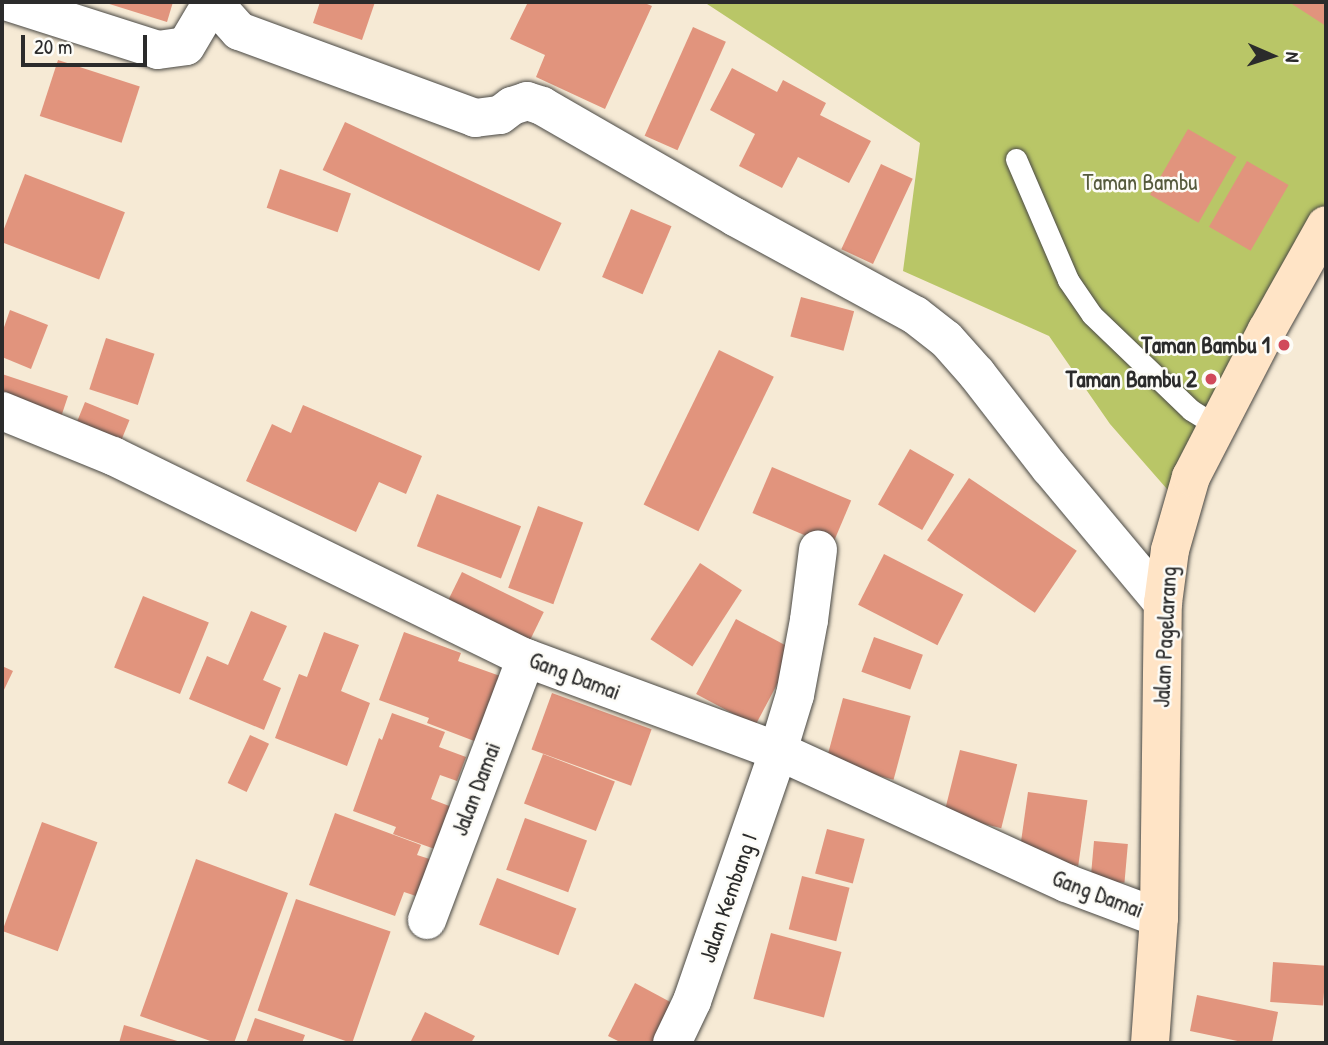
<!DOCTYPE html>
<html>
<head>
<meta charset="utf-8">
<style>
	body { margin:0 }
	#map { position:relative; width:1328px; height:1045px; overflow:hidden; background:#f6ead5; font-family:"Patrick Hand",sans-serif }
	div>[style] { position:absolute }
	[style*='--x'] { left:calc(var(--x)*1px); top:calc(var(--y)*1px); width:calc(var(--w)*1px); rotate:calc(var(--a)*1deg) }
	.green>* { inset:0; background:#b9c667 }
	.building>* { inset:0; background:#e1947d; transform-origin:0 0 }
	.roads { filter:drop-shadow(0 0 2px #494844) drop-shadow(0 0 2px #494844) }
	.lane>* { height:21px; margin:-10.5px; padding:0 10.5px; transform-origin:10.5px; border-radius:10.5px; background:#fff }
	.street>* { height:38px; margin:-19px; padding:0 19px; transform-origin:19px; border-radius:19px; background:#fff }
	.secondary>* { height:38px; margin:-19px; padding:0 19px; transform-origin:19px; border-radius:19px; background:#ffe4c6 }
	.dots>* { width:19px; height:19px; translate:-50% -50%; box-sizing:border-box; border:4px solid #fdfcf7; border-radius:50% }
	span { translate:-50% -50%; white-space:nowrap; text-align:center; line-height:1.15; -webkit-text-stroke:5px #fdfcf7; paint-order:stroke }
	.park-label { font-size:23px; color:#565a3d }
	.poi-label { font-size:23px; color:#2b2b2b; font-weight:700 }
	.right { translate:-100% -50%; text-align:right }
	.street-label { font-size:23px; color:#2b2b2b }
	.frame { position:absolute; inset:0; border:4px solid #2b2b2b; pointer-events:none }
	.north { position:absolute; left:1237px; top:21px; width:70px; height:70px; -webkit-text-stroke:5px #fdfcf7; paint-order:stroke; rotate:93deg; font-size:19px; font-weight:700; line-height:28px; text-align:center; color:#2b2b2b }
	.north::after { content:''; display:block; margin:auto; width:24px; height:32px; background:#2b2b2b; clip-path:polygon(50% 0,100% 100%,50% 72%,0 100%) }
	.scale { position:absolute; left:21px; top:35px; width:126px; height:32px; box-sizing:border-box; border:4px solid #2b2b2b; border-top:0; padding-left:9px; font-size:21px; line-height:24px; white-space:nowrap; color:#2b2b2b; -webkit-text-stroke:5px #fdfcf7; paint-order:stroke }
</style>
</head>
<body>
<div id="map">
	<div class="green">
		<i style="clip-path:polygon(704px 2px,1326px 2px,1326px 214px,1174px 497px,1110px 424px,1049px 336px,903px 271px,920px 143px)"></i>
	</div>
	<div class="building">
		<i style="clip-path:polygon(103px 2px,173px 2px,167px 22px)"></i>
		<i style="clip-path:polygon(320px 2px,375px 2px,362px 40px,313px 23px)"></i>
		<i style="clip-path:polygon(528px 2px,642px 2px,652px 6px,605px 109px,536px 77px,545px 55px,510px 39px)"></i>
		<i style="clip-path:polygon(1289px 2px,1326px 2px,1326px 26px)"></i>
		<i style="left:693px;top:27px;width:36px;height:119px;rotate:24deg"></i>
		<i style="left:58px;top:60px;width:86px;height:59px;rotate:18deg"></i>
		<i style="clip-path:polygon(732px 68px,777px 92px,783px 80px,826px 103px,820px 115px,871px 141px,849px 183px,798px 157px,782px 188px,739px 166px,755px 134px,710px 110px)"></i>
		<i style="left:345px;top:122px;width:239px;height:53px;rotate:25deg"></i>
		<i style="left:1188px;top:129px;width:56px;height:76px;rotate:30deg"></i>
		<i style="left:1247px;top:161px;width:48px;height:76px;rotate:30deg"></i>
		<i style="left:881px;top:164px;width:35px;height:94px;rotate:25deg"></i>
		<i style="left:280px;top:169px;width:75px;height:41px;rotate:19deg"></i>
		<i style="left:25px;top:174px;width:107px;height:72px;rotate:21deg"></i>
		<i style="left:631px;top:209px;width:44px;height:74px;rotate:23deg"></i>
		<i style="left:801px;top:297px;width:55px;height:41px;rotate:15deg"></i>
		<i style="clip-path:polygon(10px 310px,48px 325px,31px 369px,2px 357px,2px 333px)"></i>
		<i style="left:106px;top:338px;width:51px;height:54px;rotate:18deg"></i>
		<i style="left:719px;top:350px;width:61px;height:172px;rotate:26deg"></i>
		<i style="clip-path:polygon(2px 374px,68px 396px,59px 423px,2px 405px)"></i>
		<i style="left:85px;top:402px;width:48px;height:23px;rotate:22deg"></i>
		<i style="clip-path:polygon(303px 405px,422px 456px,406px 494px,379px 482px,356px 532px,246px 481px,272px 424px,291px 433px)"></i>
		<i style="left:910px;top:449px;width:51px;height:64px;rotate:30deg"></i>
		<i style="left:772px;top:467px;width:86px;height:50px;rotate:23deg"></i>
		<i style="left:969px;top:478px;width:130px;height:75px;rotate:34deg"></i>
		<i style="left:437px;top:494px;width:90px;height:56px;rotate:21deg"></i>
		<i style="left:538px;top:506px;width:48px;height:87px;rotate:20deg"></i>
		<i style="left:884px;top:554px;width:89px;height:57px;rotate:27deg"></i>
		<i style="left:700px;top:563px;width:50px;height:91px;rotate:33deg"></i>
		<i style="left:462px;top:572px;width:91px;height:41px;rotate:26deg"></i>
		<i style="left:143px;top:596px;width:71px;height:77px;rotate:22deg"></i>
		<i style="clip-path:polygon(251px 611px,287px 626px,263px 680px,281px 688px,264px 730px,189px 699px,207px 656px,228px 665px)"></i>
		<i style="left:736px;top:619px;width:67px;height:85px;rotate:28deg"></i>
		<i style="clip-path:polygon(324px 632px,359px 645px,341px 691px,370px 703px,347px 766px,275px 738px,299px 674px,307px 677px)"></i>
		<i style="clip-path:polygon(404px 632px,461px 653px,458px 661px,514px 681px,490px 747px,427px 723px,429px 718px,379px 700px)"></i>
		<i style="left:874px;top:637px;width:52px;height:37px;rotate:20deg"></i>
		<i style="clip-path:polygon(2px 666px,13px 671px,2px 694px)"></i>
		<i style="left:552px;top:693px;width:106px;height:60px;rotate:20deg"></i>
		<i style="left:843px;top:698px;width:70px;height:66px;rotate:15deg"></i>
		<i style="clip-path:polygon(392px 713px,445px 732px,439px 747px,466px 757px,457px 781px,440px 775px,431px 799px,457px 809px,443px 852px,393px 834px,396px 827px,353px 811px,379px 738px,382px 740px)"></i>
		<i style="left:250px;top:735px;width:21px;height:53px;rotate:25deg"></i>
		<i style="left:960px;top:750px;width:59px;height:66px;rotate:14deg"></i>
		<i style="left:543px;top:754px;width:77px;height:53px;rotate:21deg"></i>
		<i style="left:1028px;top:792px;width:60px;height:66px;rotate:8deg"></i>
		<i style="clip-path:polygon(335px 813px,421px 845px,417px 855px,439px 862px,425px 899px,404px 892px,395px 916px,309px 885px)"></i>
		<i style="left:525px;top:818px;width:66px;height:55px;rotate:20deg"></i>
		<i style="left:42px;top:822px;width:59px;height:116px;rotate:20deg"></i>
		<i style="left:827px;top:829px;width:39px;height:46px;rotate:15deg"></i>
		<i style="left:1094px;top:841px;width:34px;height:39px;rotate:5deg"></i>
		<i style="clip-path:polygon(196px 859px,288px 893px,234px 1043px,216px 1043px,140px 1016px)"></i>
		<i style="left:802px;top:876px;width:49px;height:55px;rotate:14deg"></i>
		<i style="left:497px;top:878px;width:85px;height:50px;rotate:21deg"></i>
		<i style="left:296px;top:899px;width:100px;height:118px;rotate:19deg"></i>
		<i style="left:771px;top:933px;width:73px;height:68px;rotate:15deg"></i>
		<i style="left:1273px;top:962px;width:53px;height:40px;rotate:4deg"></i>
		<i style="clip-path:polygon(635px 983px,674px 1004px,653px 1043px,622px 1043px,608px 1036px)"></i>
		<i style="clip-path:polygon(1197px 995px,1278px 1012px,1272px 1043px,1247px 1043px,1190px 1031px)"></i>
		<i style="clip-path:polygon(425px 1012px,475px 1036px,471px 1043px,410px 1043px)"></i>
		<i style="clip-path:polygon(255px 1018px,305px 1035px,302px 1043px,246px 1043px)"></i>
		<i style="clip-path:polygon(124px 1025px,184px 1043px,119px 1043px)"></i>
	</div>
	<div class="roads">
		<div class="lane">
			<i style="--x:1016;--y:159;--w:132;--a:66.7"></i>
			<i style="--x:1068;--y:280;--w:42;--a:55.6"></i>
			<i style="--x:1092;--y:315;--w:137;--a:43.8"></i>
			<i style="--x:1191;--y:410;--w:31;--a:32"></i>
		</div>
		<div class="street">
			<i style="--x:8;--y:2;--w:157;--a:17.7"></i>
			<i style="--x:158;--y:50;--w:28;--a:-8"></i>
			<i style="--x:186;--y:46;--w:51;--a:-59.4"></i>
			<i style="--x:213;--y:2;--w:39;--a:48"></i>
			<i style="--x:239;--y:31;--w:252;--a:20.2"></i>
			<i style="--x:475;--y:118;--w:25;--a:-7"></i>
			<i style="--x:500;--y:115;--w:15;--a:-37"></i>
			<i style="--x:512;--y:106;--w:16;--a:-18"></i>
			<i style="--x:527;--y:101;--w:16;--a:18"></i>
			<i style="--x:542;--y:106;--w:223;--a:29.9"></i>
			<i style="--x:735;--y:217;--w:205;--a:28.6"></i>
			<i style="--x:915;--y:315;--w:39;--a:38"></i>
			<i style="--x:946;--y:339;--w:47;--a:48.5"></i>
			<i style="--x:977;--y:374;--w:119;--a:52.2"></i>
			<i style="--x:1050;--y:468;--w:176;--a:50.1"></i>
			<i style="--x:2;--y:411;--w:120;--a:22.1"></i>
			<i style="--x:113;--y:456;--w:460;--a:26.1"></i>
			<i style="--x:526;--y:658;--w:269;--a:20.3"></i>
			<i style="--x:778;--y:751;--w:317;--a:24.6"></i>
			<i style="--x:1066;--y:883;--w:99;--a:20.6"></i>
			<i style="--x:427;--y:920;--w:280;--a:-69.3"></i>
			<i style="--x:672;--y:1043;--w:47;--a:-64.5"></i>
			<i style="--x:692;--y:1001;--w:251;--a:-70.9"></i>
			<i style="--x:774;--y:764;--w:72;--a:-73.1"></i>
			<i style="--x:795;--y:695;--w:76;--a:-79.4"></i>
			<i style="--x:809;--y:620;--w:71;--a:-82.7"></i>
		</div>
		<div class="secondary">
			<i style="--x:1150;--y:1043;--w:125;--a:-85.9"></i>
			<i style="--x:1159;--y:918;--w:315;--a:-89.3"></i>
			<i style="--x:1163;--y:603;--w:53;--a:-82.5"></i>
			<i style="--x:1170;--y:550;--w:76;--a:-74"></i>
			<i style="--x:1191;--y:477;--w:165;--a:-62.7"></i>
			<i style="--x:1267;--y:330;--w:120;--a:-60.7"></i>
		</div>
	</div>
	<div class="dots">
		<i style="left:1284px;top:345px;background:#d1495b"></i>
		<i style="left:1211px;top:379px;background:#d1495b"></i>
	</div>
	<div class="park-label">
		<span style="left:1140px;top:182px">Taman Bambu</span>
	</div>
	<div class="poi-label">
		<span class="right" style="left:1270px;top:345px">Taman Bambu 1</span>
		<span class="right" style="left:1197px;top:379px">Taman Bambu 2</span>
	</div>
	<div class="street-label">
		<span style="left:1165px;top:637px;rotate:-87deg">Jalan Pagelarang</span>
		<span style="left:575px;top:676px;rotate:21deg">Gang Damai</span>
		<span style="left:476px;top:789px;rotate:-69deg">Jalan Damai</span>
		<span style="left:1098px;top:894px;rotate:21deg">Gang Damai</span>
		<span style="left:728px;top:898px;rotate:-71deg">Jalan Kembang I</span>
	</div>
	<div class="frame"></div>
	<div class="north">N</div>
	<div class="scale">20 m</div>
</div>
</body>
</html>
